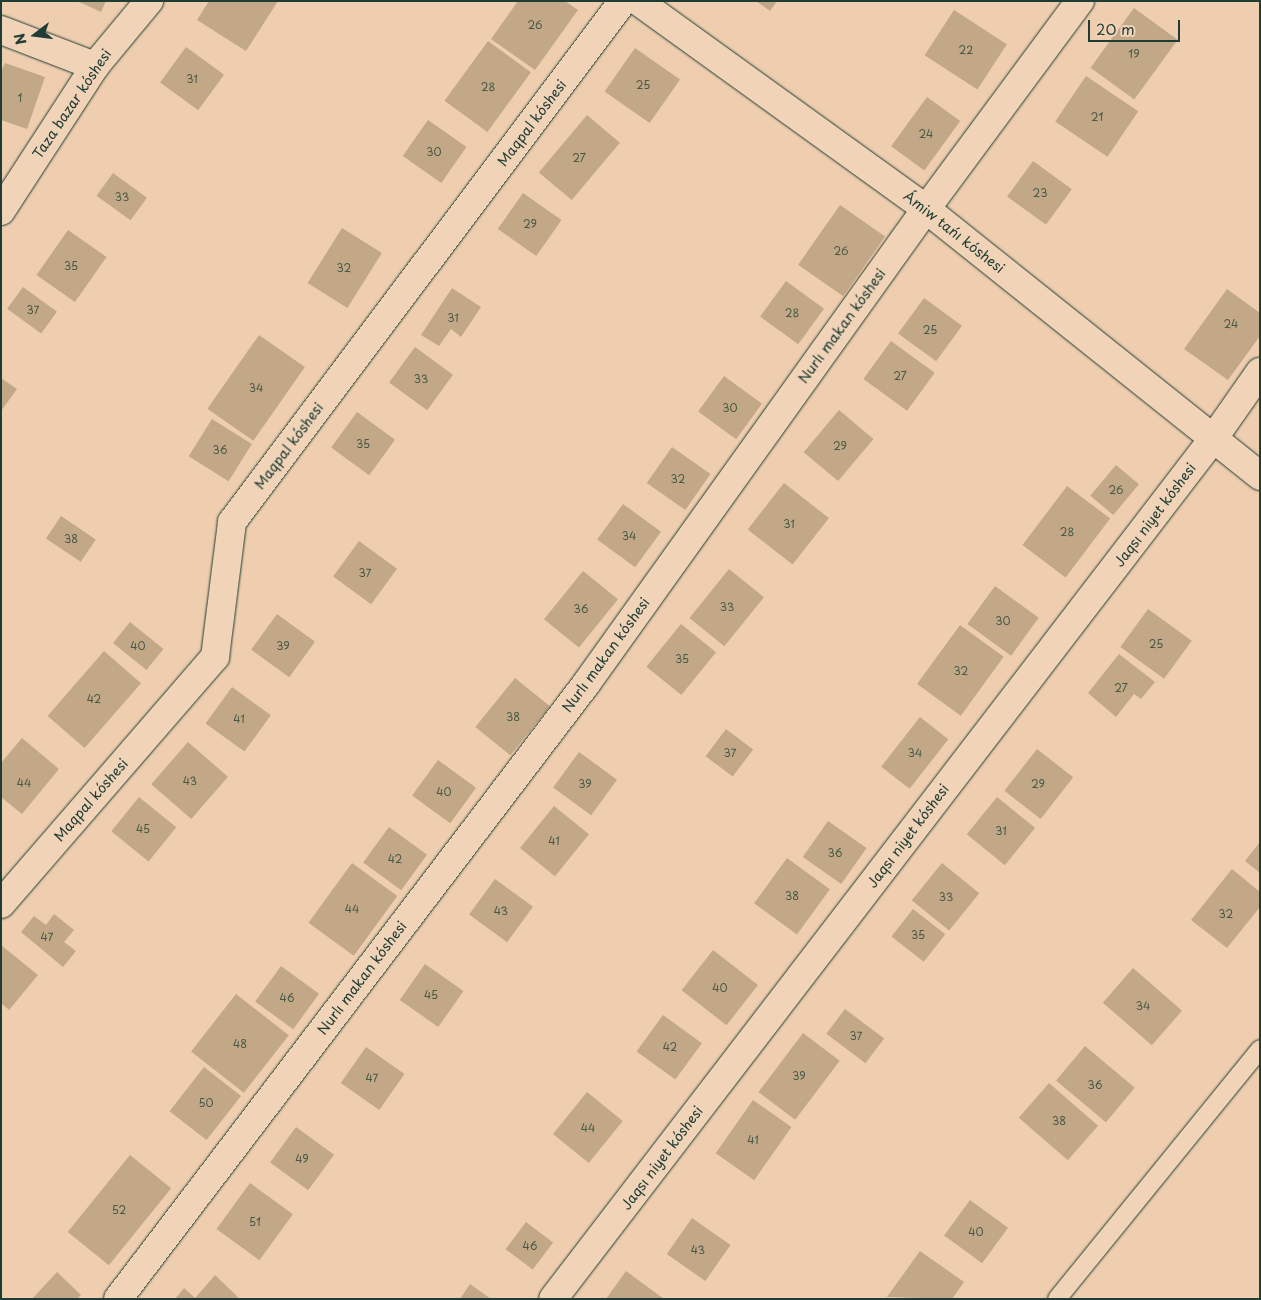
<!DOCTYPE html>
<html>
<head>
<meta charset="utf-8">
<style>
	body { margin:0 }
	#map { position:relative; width:1261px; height:1300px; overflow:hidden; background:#efceaf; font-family:"Playpen Sans",sans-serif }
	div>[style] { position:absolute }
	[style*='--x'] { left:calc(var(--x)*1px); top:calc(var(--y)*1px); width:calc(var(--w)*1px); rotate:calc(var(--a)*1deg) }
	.building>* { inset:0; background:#c2a886; transform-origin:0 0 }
	.roads { filter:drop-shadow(0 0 1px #1f3d34) drop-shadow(0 0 1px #1f3d34) }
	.lane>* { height:18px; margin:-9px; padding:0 9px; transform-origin:9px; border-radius:9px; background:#f1d3b8 }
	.street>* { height:28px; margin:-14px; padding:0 14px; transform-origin:14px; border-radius:14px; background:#f1d3b8 }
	span { translate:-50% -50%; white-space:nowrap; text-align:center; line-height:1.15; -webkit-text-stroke:4px #f1d3b8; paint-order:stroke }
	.number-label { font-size:11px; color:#485848 }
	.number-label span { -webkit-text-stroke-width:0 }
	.street-label { font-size:14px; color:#1f3d34 }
	.frame { position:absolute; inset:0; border:2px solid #1f3d34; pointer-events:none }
	.north { position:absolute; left:10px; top:10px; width:50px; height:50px; -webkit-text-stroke:4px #f1d3b8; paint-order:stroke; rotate:255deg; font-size:14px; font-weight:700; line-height:20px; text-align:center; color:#1f3d34 }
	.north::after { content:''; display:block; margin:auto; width:18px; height:22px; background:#1f3d34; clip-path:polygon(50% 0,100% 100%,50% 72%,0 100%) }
	.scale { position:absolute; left:1088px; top:20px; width:92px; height:22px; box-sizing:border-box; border:2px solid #1f3d34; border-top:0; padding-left:6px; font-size:15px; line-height:18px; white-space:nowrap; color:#1f3d34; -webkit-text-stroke:4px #f1d3b8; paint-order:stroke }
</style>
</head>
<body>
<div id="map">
	<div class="building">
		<i style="clip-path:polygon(77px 1px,106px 1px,101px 12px)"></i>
		<i style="clip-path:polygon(209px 1px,278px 1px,246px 51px,197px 20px)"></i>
		<i style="clip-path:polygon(518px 1px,565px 1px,578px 10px,535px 70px,491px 39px)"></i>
		<i style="clip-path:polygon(756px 1px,777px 1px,770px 11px)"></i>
		<i style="left:1134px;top:8px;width:54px;height:74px;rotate:36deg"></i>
		<i style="left:954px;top:10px;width:63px;height:54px;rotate:33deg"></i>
		<i style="left:488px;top:41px;width:53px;height:74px;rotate:36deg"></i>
		<i style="left:186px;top:47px;width:47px;height:44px;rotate:36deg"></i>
		<i style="left:635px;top:48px;width:55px;height:53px;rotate:35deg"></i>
		<i style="clip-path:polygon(5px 63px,45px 77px,27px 129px,1px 120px,1px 72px)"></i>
		<i style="left:1086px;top:76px;width:63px;height:55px;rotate:34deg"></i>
		<i style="left:927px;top:97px;width:41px;height:61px;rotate:36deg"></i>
		<i style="left:587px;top:115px;width:43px;height:75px;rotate:40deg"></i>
		<i style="left:428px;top:120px;width:47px;height:44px;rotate:35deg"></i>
		<i style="left:1033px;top:161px;width:48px;height:44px;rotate:36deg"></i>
		<i style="left:113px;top:173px;width:42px;height:28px;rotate:36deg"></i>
		<i style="left:523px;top:193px;width:47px;height:44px;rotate:35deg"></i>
		<i style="left:840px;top:205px;width:55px;height:73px;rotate:35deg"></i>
		<i style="left:342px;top:228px;width:47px;height:65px;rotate:32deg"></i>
		<i style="left:68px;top:230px;width:47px;height:55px;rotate:35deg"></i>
		<i style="left:786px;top:281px;width:47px;height:44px;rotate:36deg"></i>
		<i style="left:23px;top:287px;width:42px;height:27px;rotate:36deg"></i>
		<i style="clip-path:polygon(452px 288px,481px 307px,461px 337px,451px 329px,439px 346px,421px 335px)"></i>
		<i style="clip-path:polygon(1227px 289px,1260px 313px,1260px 336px,1228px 380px,1184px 349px)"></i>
		<i style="left:924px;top:298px;width:47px;height:44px;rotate:36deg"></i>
		<i style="left:259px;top:335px;width:56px;height:90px;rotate:35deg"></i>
		<i style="left:891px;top:341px;width:54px;height:47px;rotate:36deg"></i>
		<i style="left:415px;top:347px;width:47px;height:44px;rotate:36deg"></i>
		<i style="left:724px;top:376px;width:47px;height:44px;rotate:36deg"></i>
		<i style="clip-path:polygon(1px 378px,17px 389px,1px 411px)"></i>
		<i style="left:839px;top:410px;width:45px;height:55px;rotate:40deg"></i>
		<i style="left:357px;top:412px;width:47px;height:44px;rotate:36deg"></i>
		<i style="left:212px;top:419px;width:47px;height:44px;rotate:32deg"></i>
		<i style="left:672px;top:447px;width:47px;height:44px;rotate:35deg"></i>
		<i style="left:1116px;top:465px;width:30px;height:40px;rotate:40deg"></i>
		<i style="left:784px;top:483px;width:57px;height:59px;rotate:38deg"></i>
		<i style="left:1067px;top:486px;width:54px;height:74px;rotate:37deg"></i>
		<i style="left:623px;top:504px;width:47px;height:44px;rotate:36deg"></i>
		<i style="left:61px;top:516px;width:42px;height:27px;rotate:34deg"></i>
		<i style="left:359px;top:541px;width:47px;height:44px;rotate:36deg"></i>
		<i style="left:729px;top:569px;width:45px;height:63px;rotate:39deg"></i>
		<i style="left:583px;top:571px;width:45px;height:62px;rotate:39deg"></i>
		<i style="left:995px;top:586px;width:54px;height:47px;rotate:36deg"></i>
		<i style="left:1148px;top:609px;width:54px;height:47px;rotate:36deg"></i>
		<i style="left:277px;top:614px;width:47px;height:44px;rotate:36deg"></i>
		<i style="left:130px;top:622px;width:43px;height:27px;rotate:39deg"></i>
		<i style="left:681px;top:624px;width:45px;height:55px;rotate:39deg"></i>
		<i style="left:960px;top:625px;width:54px;height:73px;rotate:36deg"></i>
		<i style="left:104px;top:651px;width:49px;height:86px;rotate:41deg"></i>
		<i style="clip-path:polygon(1119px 654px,1155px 682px,1141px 699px,1134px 694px,1116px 717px,1088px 693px)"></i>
		<i style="left:515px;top:678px;width:45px;height:63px;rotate:39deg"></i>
		<i style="left:232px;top:687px;width:48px;height:45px;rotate:36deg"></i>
		<i style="left:920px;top:717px;width:36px;height:63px;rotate:38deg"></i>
		<i style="left:726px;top:729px;width:34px;height:34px;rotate:37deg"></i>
		<i style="clip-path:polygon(22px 738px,59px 769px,22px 814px,1px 797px,1px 763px)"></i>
		<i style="left:188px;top:742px;width:53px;height:56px;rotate:41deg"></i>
		<i style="left:1037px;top:749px;width:46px;height:53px;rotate:38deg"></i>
		<i style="left:579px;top:752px;width:47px;height:44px;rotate:36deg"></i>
		<i style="left:438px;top:760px;width:47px;height:44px;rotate:36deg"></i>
		<i style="left:139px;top:797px;width:48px;height:44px;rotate:39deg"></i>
		<i style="left:997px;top:797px;width:49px;height:48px;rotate:39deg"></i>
		<i style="left:554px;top:806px;width:45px;height:54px;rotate:39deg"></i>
		<i style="left:828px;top:821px;width:47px;height:44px;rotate:35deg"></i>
		<i style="left:389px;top:827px;width:47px;height:44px;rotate:36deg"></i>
		<i style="clip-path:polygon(1260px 842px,1260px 873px,1245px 861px)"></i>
		<i style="left:787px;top:858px;width:53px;height:56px;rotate:36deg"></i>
		<i style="left:352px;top:863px;width:56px;height:74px;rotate:36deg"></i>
		<i style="left:942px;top:863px;width:48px;height:48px;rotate:39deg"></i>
		<i style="clip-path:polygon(1232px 869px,1260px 892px,1260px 907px,1227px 948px,1191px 920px)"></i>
		<i style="left:495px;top:879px;width:47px;height:44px;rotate:36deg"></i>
		<i style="left:913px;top:909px;width:41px;height:35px;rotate:38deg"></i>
		<i style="clip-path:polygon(54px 914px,74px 930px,64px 942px,76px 951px,63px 967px,21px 932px,34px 916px,46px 925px)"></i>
		<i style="clip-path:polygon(1px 945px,38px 975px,9px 1010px,1px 1003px)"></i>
		<i style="left:713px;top:950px;width:57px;height:51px;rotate:38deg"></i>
		<i style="left:425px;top:964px;width:47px;height:44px;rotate:35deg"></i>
		<i style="left:281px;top:966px;width:47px;height:44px;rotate:36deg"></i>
		<i style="left:1133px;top:968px;width:65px;height:46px;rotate:41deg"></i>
		<i style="left:236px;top:994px;width:67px;height:73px;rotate:38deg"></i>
		<i style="left:845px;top:1009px;width:49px;height:31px;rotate:37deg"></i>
		<i style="left:663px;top:1015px;width:48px;height:45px;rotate:36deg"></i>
		<i style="left:803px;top:1033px;width:46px;height:74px;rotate:37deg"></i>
		<i style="left:1085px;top:1046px;width:65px;height:45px;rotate:40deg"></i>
		<i style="left:366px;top:1047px;width:47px;height:44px;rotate:35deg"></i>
		<i style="left:204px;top:1067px;width:47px;height:56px;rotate:38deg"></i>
		<i style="left:1049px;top:1083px;width:65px;height:46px;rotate:41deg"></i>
		<i style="left:587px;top:1092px;width:46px;height:54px;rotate:39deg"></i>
		<i style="left:753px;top:1100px;width:47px;height:65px;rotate:35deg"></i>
		<i style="left:296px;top:1127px;width:47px;height:44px;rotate:36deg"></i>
		<i style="left:130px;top:1155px;width:53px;height:99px;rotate:39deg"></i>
		<i style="left:250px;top:1183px;width:53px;height:57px;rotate:36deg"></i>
		<i style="left:970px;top:1200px;width:47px;height:44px;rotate:36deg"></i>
		<i style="left:692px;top:1218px;width:47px;height:44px;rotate:35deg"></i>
		<i style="left:526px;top:1222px;width:34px;height:34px;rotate:37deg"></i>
		<i style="clip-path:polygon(920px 1251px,964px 1282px,952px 1299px,887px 1297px)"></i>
		<i style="clip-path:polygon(626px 1271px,664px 1299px,606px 1299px)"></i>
		<i style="clip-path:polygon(57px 1272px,81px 1295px,77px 1299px,32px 1299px)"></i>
		<i style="clip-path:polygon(215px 1275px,240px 1299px,175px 1299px,184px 1288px,195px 1298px)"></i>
		<i style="clip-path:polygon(470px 1284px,491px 1299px,460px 1299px)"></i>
	</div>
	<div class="roads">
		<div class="lane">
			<i style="--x:1057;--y:1299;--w:322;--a:-50.9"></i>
		</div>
		<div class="street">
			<i style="--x:638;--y:1;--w:355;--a:35.8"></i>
			<i style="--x:926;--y:209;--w:428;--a:38.6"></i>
			<i style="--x:1;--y:30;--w:101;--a:21"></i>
			<i style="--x:1;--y:211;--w:173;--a:-57"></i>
			<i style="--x:95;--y:66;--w:85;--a:-50.3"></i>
			<i style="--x:1;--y:904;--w:327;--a:-49.1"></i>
			<i style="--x:215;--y:657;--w:136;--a:-82.8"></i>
			<i style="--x:232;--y:522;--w:651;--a:-53.11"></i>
			<i style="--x:118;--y:1299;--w:773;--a:-52.73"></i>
			<i style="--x:586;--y:684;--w:584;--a:-54.41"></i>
			<i style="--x:926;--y:209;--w:259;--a:-53.5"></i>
			<i style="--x:553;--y:1299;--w:1084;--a:-52.5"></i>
			<i style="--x:1213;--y:439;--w:82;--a:-55"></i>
		</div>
	</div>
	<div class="number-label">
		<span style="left:535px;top:25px">26</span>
		<span style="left:966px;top:50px">22</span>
		<span style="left:1134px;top:54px">19</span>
		<span style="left:192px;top:79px">31</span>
		<span style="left:643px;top:85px">25</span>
		<span style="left:488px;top:87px">28</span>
		<span style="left:20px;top:98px">1</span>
		<span style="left:1097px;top:117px">21</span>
		<span style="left:926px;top:134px">24</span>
		<span style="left:434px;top:152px">30</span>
		<span style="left:579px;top:158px">27</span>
		<span style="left:1040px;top:193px">23</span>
		<span style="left:122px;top:197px">33</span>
		<span style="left:530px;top:224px">29</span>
		<span style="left:841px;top:251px">26</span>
		<span style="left:71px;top:266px">35</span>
		<span style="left:344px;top:268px">32</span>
		<span style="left:33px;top:310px">37</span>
		<span style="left:792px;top:313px">28</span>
		<span style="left:453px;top:318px">31</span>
		<span style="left:1231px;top:324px">24</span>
		<span style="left:930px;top:330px">25</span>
		<span style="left:900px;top:376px">27</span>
		<span style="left:421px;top:379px">33</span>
		<span style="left:256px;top:388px">34</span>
		<span style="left:730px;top:408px">30</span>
		<span style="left:363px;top:444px">35</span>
		<span style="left:840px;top:446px">29</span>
		<span style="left:220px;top:450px">36</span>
		<span style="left:678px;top:479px">32</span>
		<span style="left:1116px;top:490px">26</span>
		<span style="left:789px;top:524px">31</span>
		<span style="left:1067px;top:532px">28</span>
		<span style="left:629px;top:536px">34</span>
		<span style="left:71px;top:539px">38</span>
		<span style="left:365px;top:573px">37</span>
		<span style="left:727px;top:607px">33</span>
		<span style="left:581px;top:609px">36</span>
		<span style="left:1003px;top:621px">30</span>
		<span style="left:1156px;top:644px">25</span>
		<span style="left:138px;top:646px">40</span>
		<span style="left:283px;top:646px">39</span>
		<span style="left:682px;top:659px">35</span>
		<span style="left:961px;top:671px">32</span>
		<span style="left:1121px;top:688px">27</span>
		<span style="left:94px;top:699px">42</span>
		<span style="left:513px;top:717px">38</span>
		<span style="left:239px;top:719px">41</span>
		<span style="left:730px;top:753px">37</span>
		<span style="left:915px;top:753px">34</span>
		<span style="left:190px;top:781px">43</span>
		<span style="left:24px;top:783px">44</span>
		<span style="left:585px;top:784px">39</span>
		<span style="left:1038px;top:784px">29</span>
		<span style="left:444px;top:792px">40</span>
		<span style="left:143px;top:829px">45</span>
		<span style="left:1001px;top:831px">31</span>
		<span style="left:554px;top:841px">41</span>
		<span style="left:835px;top:853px">36</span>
		<span style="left:395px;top:859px">42</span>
		<span style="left:792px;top:896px">38</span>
		<span style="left:946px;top:897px">33</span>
		<span style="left:352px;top:909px">44</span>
		<span style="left:501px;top:911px">43</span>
		<span style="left:1226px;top:914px">32</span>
		<span style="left:918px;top:935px">35</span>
		<span style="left:47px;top:937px">47</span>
		<span style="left:720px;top:988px">40</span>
		<span style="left:431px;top:995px">45</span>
		<span style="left:287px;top:998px">46</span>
		<span style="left:1143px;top:1006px">34</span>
		<span style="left:856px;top:1036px">37</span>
		<span style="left:240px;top:1044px">48</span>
		<span style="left:670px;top:1047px">42</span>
		<span style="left:799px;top:1076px">39</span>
		<span style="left:372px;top:1078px">47</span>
		<span style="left:1095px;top:1085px">36</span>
		<span style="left:206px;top:1103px">50</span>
		<span style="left:1059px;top:1121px">38</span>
		<span style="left:588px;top:1128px">44</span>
		<span style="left:753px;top:1140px">41</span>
		<span style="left:302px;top:1159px">49</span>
		<span style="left:119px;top:1210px">52</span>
		<span style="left:255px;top:1222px">51</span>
		<span style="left:976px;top:1232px">40</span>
		<span style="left:530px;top:1246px">46</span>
		<span style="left:698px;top:1250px">43</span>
	</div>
	<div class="street-label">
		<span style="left:72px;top:104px;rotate:-56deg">Taza bazar kóshesi</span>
		<span style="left:532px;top:123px;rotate:-53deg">Maqpal kóshesi</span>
		<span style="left:954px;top:232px;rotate:38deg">Ámiw tańı kóshesi</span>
		<span style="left:842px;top:326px;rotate:-54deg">Nurlı makan kóshesi</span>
		<span style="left:289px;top:446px;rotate:-53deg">Maqpal kóshesi</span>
		<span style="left:1155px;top:515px;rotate:-53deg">Jaqsı niyet kóshesi</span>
		<span style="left:606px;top:655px;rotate:-54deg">Nurlı makan kóshesi</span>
		<span style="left:91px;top:800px;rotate:-49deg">Maqpal kóshesi</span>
		<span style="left:908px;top:836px;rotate:-53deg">Jaqsı niyet kóshesi</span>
		<span style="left:362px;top:978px;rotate:-53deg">Nurlı makan kóshesi</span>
		<span style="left:662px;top:1158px;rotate:-53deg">Jaqsı niyet kóshesi</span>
	</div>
	<div class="frame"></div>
	<div class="north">N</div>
	<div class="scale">20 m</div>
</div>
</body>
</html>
